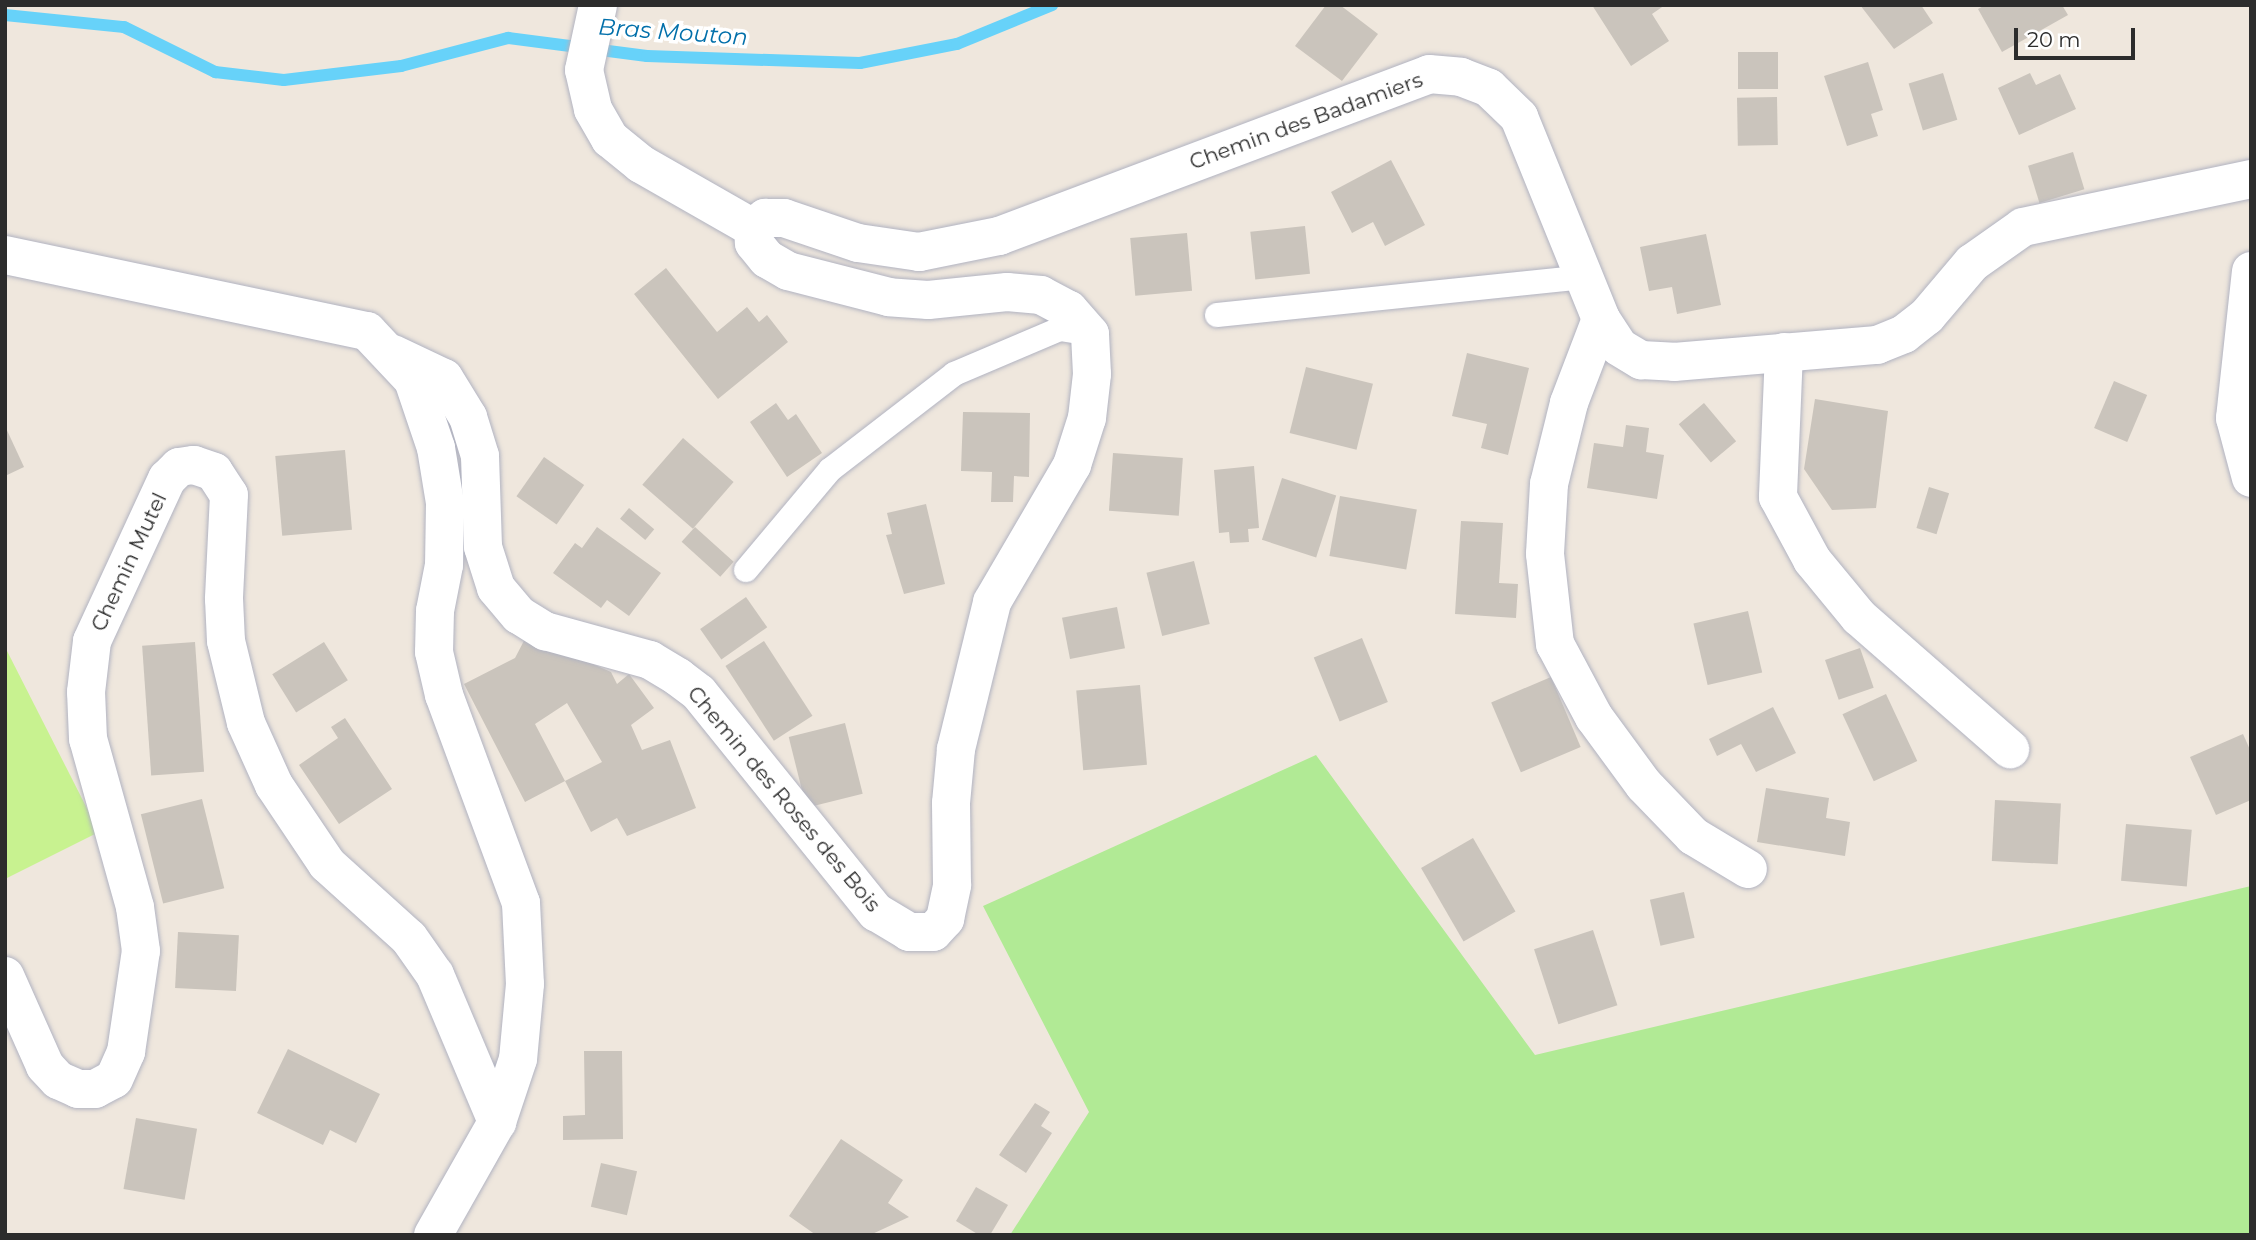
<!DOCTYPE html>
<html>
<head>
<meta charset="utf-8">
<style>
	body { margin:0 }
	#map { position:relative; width:2256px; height:1240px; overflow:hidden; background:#efe7dd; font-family:Montserrat,sans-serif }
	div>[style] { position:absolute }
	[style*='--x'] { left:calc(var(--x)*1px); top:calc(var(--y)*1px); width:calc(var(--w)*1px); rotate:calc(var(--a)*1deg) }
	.green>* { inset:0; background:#b1ea95 }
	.pitch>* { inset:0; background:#c8f290 }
	.stream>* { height:12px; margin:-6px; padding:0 6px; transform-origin:6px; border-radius:6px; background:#67d2f9 }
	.building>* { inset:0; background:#cac4bc; transform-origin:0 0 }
	.roads { filter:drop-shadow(0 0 2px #b1b3c1) drop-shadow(0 0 2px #b1b3c1) }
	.service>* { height:24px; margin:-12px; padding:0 12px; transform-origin:12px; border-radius:12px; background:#fff }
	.minor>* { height:38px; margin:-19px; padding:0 19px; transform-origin:19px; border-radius:19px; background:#fff }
	.secondary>* { height:38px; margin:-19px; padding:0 19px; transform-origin:19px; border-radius:19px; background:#fff }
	span { translate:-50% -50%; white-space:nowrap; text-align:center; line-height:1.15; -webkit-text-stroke:7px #fff; paint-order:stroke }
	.street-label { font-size:21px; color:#2c2c2c }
	.water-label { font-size:23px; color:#016faa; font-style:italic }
	.frame { position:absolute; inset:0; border:7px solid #2c2c2c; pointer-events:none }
	.scale { position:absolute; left:2014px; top:28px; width:121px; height:32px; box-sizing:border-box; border:4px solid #2c2c2c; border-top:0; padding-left:9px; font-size:21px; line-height:24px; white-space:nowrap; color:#2c2c2c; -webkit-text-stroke:5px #fff; paint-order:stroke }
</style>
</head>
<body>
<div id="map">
	<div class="green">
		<i style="clip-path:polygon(1316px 755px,1535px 1055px,2251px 886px,2251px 1235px,1010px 1235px,1089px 1112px,983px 906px)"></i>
	</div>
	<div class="pitch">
		<i style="clip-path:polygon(5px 647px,99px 832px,5px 879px)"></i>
	</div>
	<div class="stream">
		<i style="--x:5;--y:15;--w:120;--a:5.8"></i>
		<i style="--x:124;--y:27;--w:102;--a:26.3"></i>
		<i style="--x:215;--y:72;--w:69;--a:6.6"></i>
		<i style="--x:284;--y:80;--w:118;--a:-6.8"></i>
		<i style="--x:401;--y:66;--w:111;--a:-14.7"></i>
		<i style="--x:508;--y:38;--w:140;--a:7.4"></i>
		<i style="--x:647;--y:56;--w:213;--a:1.9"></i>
		<i style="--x:860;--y:63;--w:99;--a:-11.1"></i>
		<i style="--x:957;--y:44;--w:103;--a:-22.3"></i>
	</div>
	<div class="building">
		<i style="clip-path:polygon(1326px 5px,1340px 5px,1378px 34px,1342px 81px,1295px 46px)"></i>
		<i style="clip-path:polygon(1592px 5px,1665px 5px,1652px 14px,1669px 41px,1631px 66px)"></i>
		<i style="clip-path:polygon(1860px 5px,1921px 5px,1933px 23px,1894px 49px)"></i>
		<i style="clip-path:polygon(1985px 5px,2062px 5px,2068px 15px,2002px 52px,1978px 9px)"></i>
		<i style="left:1738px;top:52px;width:40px;height:37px"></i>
		<i style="clip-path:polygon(1868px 62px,1883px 110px,1871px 114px,1878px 136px,1847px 146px,1824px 76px)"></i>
		<i style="left:1943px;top:73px;width:49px;height:36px;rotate:73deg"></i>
		<i style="clip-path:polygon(2030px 73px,2036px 85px,2060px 74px,2076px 109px,2019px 135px,1998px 88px)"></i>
		<i style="left:1777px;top:97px;width:48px;height:40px;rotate:89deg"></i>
		<i style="left:2073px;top:152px;width:39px;height:47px;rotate:73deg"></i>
		<i style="clip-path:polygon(1391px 160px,1425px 225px,1385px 246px,1373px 222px,1352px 233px,1331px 192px)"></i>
		<i style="left:1305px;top:226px;width:48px;height:55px;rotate:84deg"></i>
		<i style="left:1187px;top:233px;width:58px;height:57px;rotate:85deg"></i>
		<i style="clip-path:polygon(1706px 234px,1721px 305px,1677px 314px,1672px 287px,1649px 291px,1640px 247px)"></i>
		<i style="clip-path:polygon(666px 268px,717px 332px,747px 307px,759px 322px,767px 315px,788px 342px,718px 399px,634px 294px)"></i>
		<i style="clip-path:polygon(1467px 353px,1529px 368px,1508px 455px,1481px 448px,1487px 424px,1452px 416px)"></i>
		<i style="left:1306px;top:367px;width:69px;height:68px;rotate:14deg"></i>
		<i style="left:2114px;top:381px;width:36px;height:51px;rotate:23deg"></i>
		<i style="clip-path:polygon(1815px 399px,1888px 411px,1876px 508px,1832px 510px,1804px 469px)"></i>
		<i style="clip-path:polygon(776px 403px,788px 420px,796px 414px,822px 453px,787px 477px,750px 422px)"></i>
		<i style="left:1704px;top:403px;width:50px;height:33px;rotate:50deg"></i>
		<i style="clip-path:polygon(963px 412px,1030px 413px,1029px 477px,1014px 476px,1013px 502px,991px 502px,992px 472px,961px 471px)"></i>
		<i style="clip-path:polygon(1626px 425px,1649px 428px,1646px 452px,1664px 455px,1657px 499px,1587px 488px,1594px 443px,1623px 447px)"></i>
		<i style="clip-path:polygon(5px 426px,24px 467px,5px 476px)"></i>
		<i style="left:683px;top:438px;width:67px;height:62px;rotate:41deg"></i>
		<i style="left:345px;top:450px;width:80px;height:70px;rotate:85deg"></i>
		<i style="left:1113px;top:453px;width:70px;height:58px;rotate:4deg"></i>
		<i style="left:544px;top:457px;width:49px;height:48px;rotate:35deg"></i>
		<i style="clip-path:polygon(1254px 466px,1259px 528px,1248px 529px,1249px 542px,1230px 543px,1229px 532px,1219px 533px,1214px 470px)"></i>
		<i style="left:1282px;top:478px;width:57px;height:65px;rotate:18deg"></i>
		<i style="left:1929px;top:487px;width:21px;height:43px;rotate:17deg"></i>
		<i style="left:1340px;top:496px;width:78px;height:61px;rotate:10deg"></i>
		<i style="clip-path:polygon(926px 504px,945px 584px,904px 594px,886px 535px,892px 534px,887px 513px)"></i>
		<i style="left:629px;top:508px;width:33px;height:14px;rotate:40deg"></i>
		<i style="clip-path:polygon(1461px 521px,1503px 523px,1499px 583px,1518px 584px,1516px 618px,1455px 614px)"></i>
		<i style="clip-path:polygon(597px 527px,661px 573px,629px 616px,607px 600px,601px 608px,553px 573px,575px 543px,582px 548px)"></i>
		<i style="left:695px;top:527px;width:52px;height:20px;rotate:42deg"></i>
		<i style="left:1194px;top:561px;width:65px;height:49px;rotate:76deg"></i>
		<i style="left:746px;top:597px;width:37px;height:56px;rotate:55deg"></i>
		<i style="left:1117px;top:607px;width:42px;height:56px;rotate:79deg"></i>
		<i style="left:1748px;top:611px;width:63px;height:56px;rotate:77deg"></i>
		<i style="clip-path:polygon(527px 635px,611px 672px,617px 684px,629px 674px,654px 708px,631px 725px,642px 750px,670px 740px,696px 808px,627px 836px,617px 818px,591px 832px,565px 781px,602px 762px,567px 703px,535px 724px,565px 781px,525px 802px,464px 684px,515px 658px)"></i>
		<i style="left:1362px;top:638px;width:69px;height:52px;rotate:68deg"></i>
		<i style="left:764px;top:641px;width:89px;height:46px;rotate:57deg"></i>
		<i style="left:195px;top:642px;width:130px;height:53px;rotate:86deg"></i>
		<i style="left:324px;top:642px;width:45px;height:61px;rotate:58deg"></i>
		<i style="left:1860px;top:648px;width:42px;height:37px;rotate:71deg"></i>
		<i style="left:1551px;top:677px;width:76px;height:65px;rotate:67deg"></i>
		<i style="left:1140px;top:685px;width:80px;height:64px;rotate:85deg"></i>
		<i style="left:1886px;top:694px;width:74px;height:48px;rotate:65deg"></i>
		<i style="clip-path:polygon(1773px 707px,1796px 753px,1756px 772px,1741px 744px,1717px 756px,1709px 739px)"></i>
		<i style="clip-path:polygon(345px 718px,392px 789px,339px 824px,299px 765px,338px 738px,331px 727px)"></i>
		<i style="left:845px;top:723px;width:73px;height:58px;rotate:76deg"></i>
		<i style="clip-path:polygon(2243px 734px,2251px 752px,2251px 800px,2216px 815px,2190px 757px)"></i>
		<i style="clip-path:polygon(1766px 788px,1829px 798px,1826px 818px,1850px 822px,1845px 856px,1757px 842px)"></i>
		<i style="left:202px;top:799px;width:92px;height:63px;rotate:76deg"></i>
		<i style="left:1995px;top:800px;width:66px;height:61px;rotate:3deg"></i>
		<i style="left:2126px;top:824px;width:66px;height:57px;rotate:5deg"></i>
		<i style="left:1473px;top:838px;width:85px;height:60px;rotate:60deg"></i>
		<i style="left:1684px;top:892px;width:47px;height:35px;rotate:77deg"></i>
		<i style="left:1593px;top:930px;width:79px;height:62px;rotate:72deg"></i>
		<i style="left:178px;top:932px;width:61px;height:56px;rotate:3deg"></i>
		<i style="clip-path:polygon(288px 1049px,380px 1094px,356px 1143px,330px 1130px,323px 1145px,257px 1113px)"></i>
		<i style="clip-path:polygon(584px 1051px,622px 1051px,623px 1139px,563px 1140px,563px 1116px,585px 1115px)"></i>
		<i style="clip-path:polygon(1035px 1103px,1050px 1112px,1041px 1126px,1052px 1133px,1026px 1173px,999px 1155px)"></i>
		<i style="left:136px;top:1118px;width:62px;height:72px;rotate:10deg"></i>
		<i style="clip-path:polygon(841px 1139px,903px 1180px,888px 1203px,909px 1217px,870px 1235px,816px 1235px,789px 1216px)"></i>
		<i style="left:601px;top:1163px;width:37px;height:45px;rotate:13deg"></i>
		<i style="clip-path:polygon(976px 1187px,1008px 1205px,990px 1235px,979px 1235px,956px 1221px)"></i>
	</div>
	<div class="roads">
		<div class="service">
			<i style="--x:1217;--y:315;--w:369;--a:-5.9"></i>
			<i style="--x:746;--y:570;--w:131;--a:-50"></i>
			<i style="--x:830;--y:470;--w:157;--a:-37.7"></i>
			<i style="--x:954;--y:374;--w:115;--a:-23"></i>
			<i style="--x:1060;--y:329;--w:30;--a:9"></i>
		</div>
		<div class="minor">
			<i style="--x:753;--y:228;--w:16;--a:-40"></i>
			<i style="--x:765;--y:218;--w:19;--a:0"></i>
			<i style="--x:784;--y:218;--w:78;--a:18.7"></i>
			<i style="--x:858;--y:243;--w:62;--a:8.4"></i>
			<i style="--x:919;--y:252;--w:82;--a:-11.3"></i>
			<i style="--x:999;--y:236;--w:460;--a:-20.6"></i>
			<i style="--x:1429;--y:74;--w:32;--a:5"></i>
			<i style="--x:1461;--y:77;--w:30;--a:21"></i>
			<i style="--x:1489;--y:88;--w:42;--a:44"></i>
			<i style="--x:1519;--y:117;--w:218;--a:67.9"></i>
			<i style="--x:1601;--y:319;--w:33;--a:57"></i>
			<i style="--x:1619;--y:347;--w:26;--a:31"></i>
			<i style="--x:1641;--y:360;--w:33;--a:3"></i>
			<i style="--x:1674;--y:362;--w:204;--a:-4.8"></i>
			<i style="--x:1877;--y:345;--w:29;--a:-22"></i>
			<i style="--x:1904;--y:334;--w:29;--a:-38"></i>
			<i style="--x:1927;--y:316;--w:70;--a:-49.7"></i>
			<i style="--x:1972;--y:263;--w:62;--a:-35.2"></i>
			<i style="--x:2023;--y:227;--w:233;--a:-11.9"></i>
			<i style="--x:2251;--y:271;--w:148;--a:96.2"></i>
			<i style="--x:2235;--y:418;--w:62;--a:75.1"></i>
			<i style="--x:1601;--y:319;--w:90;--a:110.9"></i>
			<i style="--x:1569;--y:403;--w:83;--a:103.9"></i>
			<i style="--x:1549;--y:484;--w:70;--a:93.3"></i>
			<i style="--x:1545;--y:554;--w:91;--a:83.7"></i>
			<i style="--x:1555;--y:644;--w:83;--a:61.9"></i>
			<i style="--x:1594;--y:717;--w:84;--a:53.7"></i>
			<i style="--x:1644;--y:785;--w:71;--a:46.1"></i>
			<i style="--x:1693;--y:836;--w:64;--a:31"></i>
			<i style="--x:1784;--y:352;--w:145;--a:92.4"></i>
			<i style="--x:1778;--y:497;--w:72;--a:61.6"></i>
			<i style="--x:1812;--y:560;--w:74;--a:50.5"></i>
			<i style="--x:1859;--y:617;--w:201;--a:41.2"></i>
			<i style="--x:393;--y:354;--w:56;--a:25.2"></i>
			<i style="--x:444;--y:378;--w:46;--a:58.4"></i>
			<i style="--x:468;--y:417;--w:41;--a:72.9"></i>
			<i style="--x:480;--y:456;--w:91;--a:88.1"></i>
			<i style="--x:483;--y:547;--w:43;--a:72.4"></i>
			<i style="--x:496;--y:588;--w:35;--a:50"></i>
			<i style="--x:519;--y:615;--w:31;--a:32"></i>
			<i style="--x:545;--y:631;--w:109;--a:15.4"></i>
			<i style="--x:650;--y:660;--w:33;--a:31"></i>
			<i style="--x:678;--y:677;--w:26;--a:37"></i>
			<i style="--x:699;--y:693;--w:282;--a:51.1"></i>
			<i style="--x:876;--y:912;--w:39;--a:31"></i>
			<i style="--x:909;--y:932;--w:24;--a:0"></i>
			<i style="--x:933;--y:932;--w:18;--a:-47"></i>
			<i style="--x:945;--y:919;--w:35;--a:-78"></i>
			<i style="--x:952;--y:885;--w:82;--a:-90.7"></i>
			<i style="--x:951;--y:803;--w:54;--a:-84.7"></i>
			<i style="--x:956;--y:749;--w:151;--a:-76.2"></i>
			<i style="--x:992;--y:602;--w:159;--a:-59.7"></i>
			<i style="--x:1072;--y:465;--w:49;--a:-72.3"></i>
			<i style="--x:1087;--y:418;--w:44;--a:-83.5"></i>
			<i style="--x:1092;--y:374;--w:40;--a:-92.9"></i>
			<i style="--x:1090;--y:334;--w:32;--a:-131"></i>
			<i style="--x:1069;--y:310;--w:32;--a:-152"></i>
			<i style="--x:1041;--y:295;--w:34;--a:-175"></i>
			<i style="--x:1007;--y:292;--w:79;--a:174.2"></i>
			<i style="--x:928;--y:300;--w:39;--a:-176"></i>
			<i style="--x:889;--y:297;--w:104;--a:-165.6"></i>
			<i style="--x:788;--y:271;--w:24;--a:-150"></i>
			<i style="--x:767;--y:259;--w:21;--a:-129"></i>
			<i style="--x:754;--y:243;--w:15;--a:-94"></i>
			<i style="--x:753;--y:228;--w:129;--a:-150.3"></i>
			<i style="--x:641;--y:164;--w:40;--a:-141"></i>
			<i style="--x:610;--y:139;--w:34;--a:-120"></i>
			<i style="--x:593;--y:109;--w:40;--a:-103"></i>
			<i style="--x:584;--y:70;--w:66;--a:-77.8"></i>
			<i style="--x:5;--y:976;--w:98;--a:66"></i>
			<i style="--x:45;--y:1066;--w:19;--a:47"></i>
			<i style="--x:58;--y:1080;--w:22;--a:24"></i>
			<i style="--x:78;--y:1089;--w:17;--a:0"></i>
			<i style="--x:95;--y:1089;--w:21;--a:-28"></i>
			<i style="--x:114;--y:1079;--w:30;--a:-66"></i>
			<i style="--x:126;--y:1052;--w:102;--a:-81.6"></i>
			<i style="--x:141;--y:951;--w:44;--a:-97.8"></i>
			<i style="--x:135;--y:907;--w:174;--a:-105.6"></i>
			<i style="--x:88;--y:739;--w:47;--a:-92.4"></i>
			<i style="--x:86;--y:692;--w:51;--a:-83.3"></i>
			<i style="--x:92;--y:641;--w:179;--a:-65.2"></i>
			<i style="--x:167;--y:479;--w:17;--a:-45"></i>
			<i style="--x:179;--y:467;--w:15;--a:-8"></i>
			<i style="--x:194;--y:465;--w:21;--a:19"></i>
			<i style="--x:214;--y:472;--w:27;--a:57"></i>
			<i style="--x:229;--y:495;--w:104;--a:92.8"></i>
			<i style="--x:224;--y:599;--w:42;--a:87.3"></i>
			<i style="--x:226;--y:641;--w:84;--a:76.3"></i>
			<i style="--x:246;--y:723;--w:68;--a:65.7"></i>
			<i style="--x:274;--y:785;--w:95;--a:56.1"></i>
			<i style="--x:327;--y:864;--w:110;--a:42.1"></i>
			<i style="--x:409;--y:938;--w:45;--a:54.9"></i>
			<i style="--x:435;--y:975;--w:160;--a:67.1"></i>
		</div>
		<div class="secondary">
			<i style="--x:5;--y:255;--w:370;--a:11.9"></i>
			<i style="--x:367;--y:331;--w:67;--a:46.8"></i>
			<i style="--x:413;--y:380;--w:72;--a:71.3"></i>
			<i style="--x:436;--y:448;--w:56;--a:80.7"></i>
			<i style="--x:445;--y:503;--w:62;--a:90.9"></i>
			<i style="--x:444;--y:565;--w:47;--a:101.1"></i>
			<i style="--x:435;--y:611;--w:41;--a:91.4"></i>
			<i style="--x:434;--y:652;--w:44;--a:76.9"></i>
			<i style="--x:444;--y:695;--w:222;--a:69.7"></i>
			<i style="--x:521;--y:903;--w:81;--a:87.2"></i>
			<i style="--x:525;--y:984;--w:75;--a:95.3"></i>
			<i style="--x:518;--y:1059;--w:66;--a:108.4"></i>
			<i style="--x:497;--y:1122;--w:130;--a:119.5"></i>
		</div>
	</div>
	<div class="street-label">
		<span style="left:1306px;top:121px;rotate:-20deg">Chemin des Badamiers</span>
		<span style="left:129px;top:562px;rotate:-65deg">Chemin Mutel</span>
		<span style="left:784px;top:799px;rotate:50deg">Chemin des Roses des Bois</span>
	</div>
	<div class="water-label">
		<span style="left:673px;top:32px;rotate:4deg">Bras Mouton</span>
	</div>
	<div class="frame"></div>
	<div class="scale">20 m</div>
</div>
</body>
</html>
